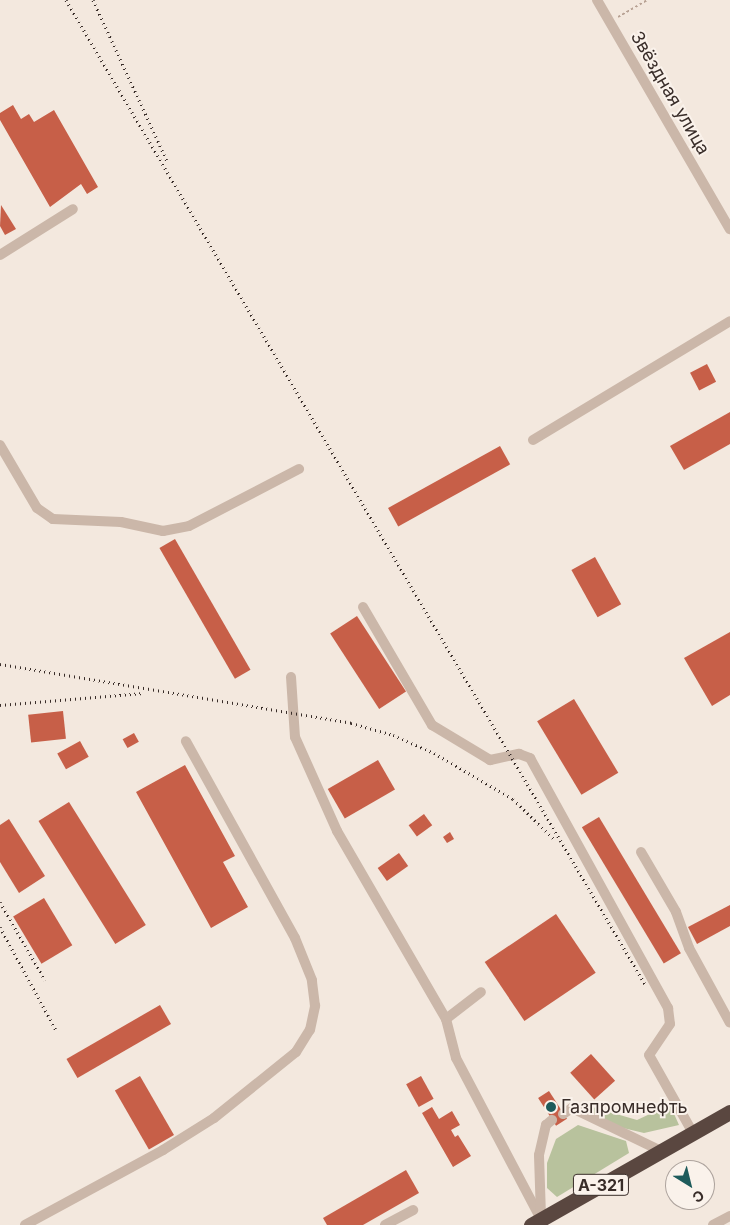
<!DOCTYPE html>
<html>
<head>
<meta charset="utf-8">
<style>
	body { margin:0 }
	#map { position:relative; width:730px; height:1225px; overflow:hidden; background:#f3e8de; font-family:Inter,sans-serif }
	div>[style] { position:absolute }
	[style*='--x'] { left:calc(var(--x)*1px); top:calc(var(--y)*1px); width:calc(var(--w)*1px); rotate:calc(var(--a)*1deg) }
	.green>* { inset:0; background:#b8c29d }
	.building>* { inset:0; background:#c75f48; transform-origin:0 0 }
	.path>* { height:2px; margin-top:-1px; transform-origin:0; background:repeating-linear-gradient(90deg,#b7a193 0 2.5px,transparent 0 5px) }
	.minor>* { height:10px; margin:-5px; padding:0 5px; transform-origin:5px; border-radius:5px; background:#cbb7a9 }
	.highway>* { height:15px; margin:-7.5px; padding:0 7.5px; transform-origin:7.5px; border-radius:7.5px; background:#5a4740 }
	.rail>* { height:3px; margin-top:-1.5px; transform-origin:0; background:repeating-linear-gradient(90deg,#392d29 0 1px,transparent 0 5px) }
	.dots>* { width:14px; height:14px; translate:-50% -50%; box-sizing:border-box; border:2px solid #faf2eb; border-radius:50% }
	span { translate:-50% -50%; white-space:nowrap; text-align:center; line-height:1.15; -webkit-text-stroke:4px #faf2eb; paint-order:stroke }
	.shield-label span { padding:1px 4px; background:#faf2eb; border:1px solid; border-radius:4px; -webkit-text-stroke-width:0 }
	.shield-label { font-size:16px; color:#392d29; font-weight:700 }
	.street-label { font-size:18px; color:#392d29 }
	.poi-label { font-size:18px; color:#392d29 }
	.left { translate:0 -50%; text-align:left }
	.north { position:absolute; left:665px; top:1160px; width:50px; height:50px; box-sizing:border-box; background:#faf2eb; border:1px solid #ada39d; border-radius:50%; rotate:144deg; font-size:14px; font-weight:700; line-height:20px; text-align:center; color:#392d29 }
	.north::after { content:''; display:block; margin:auto; width:18px; height:22px; background:#1e5b5b; clip-path:polygon(50% 0,100% 100%,50% 72%,0 100%) }
</style>
</head>
<body>
<div id="map">
	<div class="green">
		<i style="clip-path:polygon(667px 1106px,671px 1107px,679px 1125px,644px 1133px,623px 1128px,589px 1112px,592px 1107px,637px 1120px)"></i>
		<i style="clip-path:polygon(578px 1125px,626px 1141px,629px 1153px,557px 1197px,547px 1188px,547px 1163px,556px 1139px)"></i>
	</div>
	<div class="building">
		<i style="clip-path:polygon(13px 105px,21px 119px,29px 114px,34px 122px,54px 110px,98px 187px,87px 194px,81px 184px,50px 207px,0 120px,0 113px)"></i>
		<i style="clip-path:polygon(1px 205px,16px 229px,5px 235px,0 226px)"></i>
		<i style="left:707px;top:364px;width:20px;height:19px;rotate:63deg"></i>
		<i style="clip-path:polygon(730px 412px,730px 444px,684px 470px,670px 446px)"></i>
		<i style="left:500px;top:446px;width:21px;height:128px;rotate:61deg"></i>
		<i style="left:175px;top:539px;width:151px;height:18px;rotate:60deg"></i>
		<i style="left:595px;top:557px;width:54px;height:27px;rotate:61deg"></i>
		<i style="left:357px;top:616px;width:90px;height:32px;rotate:57deg"></i>
		<i style="clip-path:polygon(730px 632px,730px 695px,712px 706px,684px 658px)"></i>
		<i style="left:574px;top:699px;width:86px;height:43px;rotate:59deg"></i>
		<i style="left:63px;top:711px;width:28px;height:35px;rotate:84deg"></i>
		<i style="left:134px;top:733px;width:10px;height:13px;rotate:61deg"></i>
		<i style="left:80px;top:741px;width:18px;height:26px;rotate:61deg"></i>
		<i style="left:378px;top:760px;width:34px;height:58px;rotate:60deg"></i>
		<i style="clip-path:polygon(185px 765px,235px 856px,223px 862px,248px 907px,211px 928px,136px 792px)"></i>
		<i style="left:69px;top:802px;width:145px;height:36px;rotate:58deg"></i>
		<i style="left:424px;top:814px;width:14px;height:19px;rotate:54deg"></i>
		<i style="left:599px;top:817px;width:159px;height:20px;rotate:59deg"></i>
		<i style="clip-path:polygon(9px 819px,45px 876px,19px 893px,0 862px,0 825px)"></i>
		<i style="clip-path:polygon(450px 832px,454px 839px,447px 843px,443px 837px)"></i>
		<i style="left:399px;top:853px;width:16px;height:26px;rotate:55deg"></i>
		<i style="left:44px;top:898px;width:55px;height:36px;rotate:59deg"></i>
		<i style="clip-path:polygon(730px 905px,730px 926px,697px 944px,688px 927px)"></i>
		<i style="left:556px;top:914px;width:71px;height:86px;rotate:56deg"></i>
		<i style="left:160px;top:1005px;width:22px;height:108px;rotate:60deg"></i>
		<i style="left:591px;top:1054px;width:36px;height:28px;rotate:48deg"></i>
		<i style="left:140px;top:1076px;width:68px;height:29px;rotate:60deg"></i>
		<i style="left:421px;top:1076px;width:26px;height:17px;rotate:61deg"></i>
		<i style="left:549px;top:1091px;width:33px;height:13px;rotate:57deg"></i>
		<i style="clip-path:polygon(432px 1107px,439px 1119px,452px 1111px,460px 1125px,451px 1130px,455px 1137px,458px 1135px,471px 1156px,453px 1167px,422px 1113px)"></i>
		<i style="clip-path:polygon(406px 1170px,419px 1193px,363px 1225px,327px 1225px,323px 1218px)"></i>
	</div>
	<div class="path">
		<i style="--x:618;--y:17;--w:34;--a:-30"></i>
	</div>
	<div class="minor">
		<i style="--x:597;--y:0;--w:265;--a:59.9"></i>
		<i style="--x:0;--y:255;--w:86;--a:-32.2"></i>
		<i style="--x:533;--y:440;--w:230;--a:-31.1"></i>
		<i style="--x:0;--y:445;--w:73;--a:59.6"></i>
		<i style="--x:37;--y:508;--w:19;--a:35"></i>
		<i style="--x:53;--y:519;--w:68;--a:2.5"></i>
		<i style="--x:121;--y:522;--w:43;--a:12.1"></i>
		<i style="--x:163;--y:531;--w:26;--a:-11"></i>
		<i style="--x:189;--y:526;--w:124;--a:-27.4"></i>
		<i style="--x:363;--y:607;--w:137;--a:59.7"></i>
		<i style="--x:432;--y:725;--w:68;--a:31.1"></i>
		<i style="--x:490;--y:760;--w:30;--a:-12"></i>
		<i style="--x:519;--y:754;--w:12;--a:20"></i>
		<i style="--x:530;--y:758;--w:286;--a:61.1"></i>
		<i style="--x:668;--y:1008;--w:16;--a:83"></i>
		<i style="--x:670;--y:1024;--w:37;--a:124"></i>
		<i style="--x:649;--y:1055;--w:90;--a:60.6"></i>
		<i style="--x:291;--y:677;--w:60;--a:86.2"></i>
		<i style="--x:295;--y:737;--w:103;--a:65.9"></i>
		<i style="--x:337;--y:831;--w:217;--a:59.9"></i>
		<i style="--x:446;--y:1019;--w:40;--a:75.6"></i>
		<i style="--x:456;--y:1058;--w:182;--a:62.2"></i>
		<i style="--x:641;--y:852;--w:69;--a:59.7"></i>
		<i style="--x:676;--y:912;--w:38;--a:70"></i>
		<i style="--x:689;--y:948;--w:85;--a:61.3"></i>
		<i style="--x:446;--y:1019;--w:44;--a:-37.6"></i>
		<i style="--x:563;--y:1114;--w:11;--a:-34"></i>
		<i style="--x:572;--y:1108;--w:99;--a:25.8"></i>
		<i style="--x:541;--y:1216;--w:61;--a:-91.9"></i>
		<i style="--x:539;--y:1155;--w:31;--a:-77"></i>
		<i style="--x:546;--y:1125;--w:8;--a:-40"></i>
		<i style="--x:25;--y:1225;--w:157;--a:-28.5"></i>
		<i style="--x:163;--y:1150;--w:60;--a:-32.1"></i>
		<i style="--x:214;--y:1118;--w:105;--a:-38.8"></i>
		<i style="--x:296;--y:1052;--w:26;--a:-58"></i>
		<i style="--x:310;--y:1030;--w:25;--a:-78"></i>
		<i style="--x:315;--y:1006;--w:26;--a:-97"></i>
		<i style="--x:312;--y:980;--w:45;--a:-112"></i>
		<i style="--x:295;--y:938;--w:225;--a:-119"></i>
		<i style="--x:385;--y:1225;--w:32;--a:-28"></i>
		<i style="--x:713;--y:1225;--w:19;--a:-28"></i>
	</div>
	<div class="highway">
		<i style="--x:531;--y:1225;--w:229;--a:-29.6"></i>
	</div>
	<div class="rail">
		<i style="--x:66;--y:0;--w:1142;--a:59.53"></i>
		<i style="--x:93;--y:0;--w:179;--a:65.3"></i>
		<i style="--x:0;--y:664;--w:356;--a:9.5"></i>
		<i style="--x:351;--y:723;--w:44;--a:15.9"></i>
		<i style="--x:393;--y:735;--w:45;--a:23.7"></i>
		<i style="--x:434;--y:753;--w:91;--a:30.2"></i>
		<i style="--x:513;--y:799;--w:57;--a:44.3"></i>
		<i style="--x:0;--y:705;--w:144;--a:-4.8"></i>
		<i style="--x:0;--y:902;--w:90;--a:60"></i>
		<i style="--x:0;--y:927;--w:117;--a:61.5"></i>
	</div>
	<div class="dots">
		<i style="left:551px;top:1107px;background:#1e5b5b"></i>
	</div>
	<div class="shield-label">
		<span style="left:601px;top:1185px">А-321</span>
	</div>
	<div class="street-label">
		<span style="left:670px;top:93px;rotate:60deg">Звёздная улица</span>
	</div>
	<div class="poi-label">
		<span class="left" style="left:561px;top:1107px">Газпромнефть</span>
	</div>
	<div class="north">С</div>
</div>
</body>
</html>
